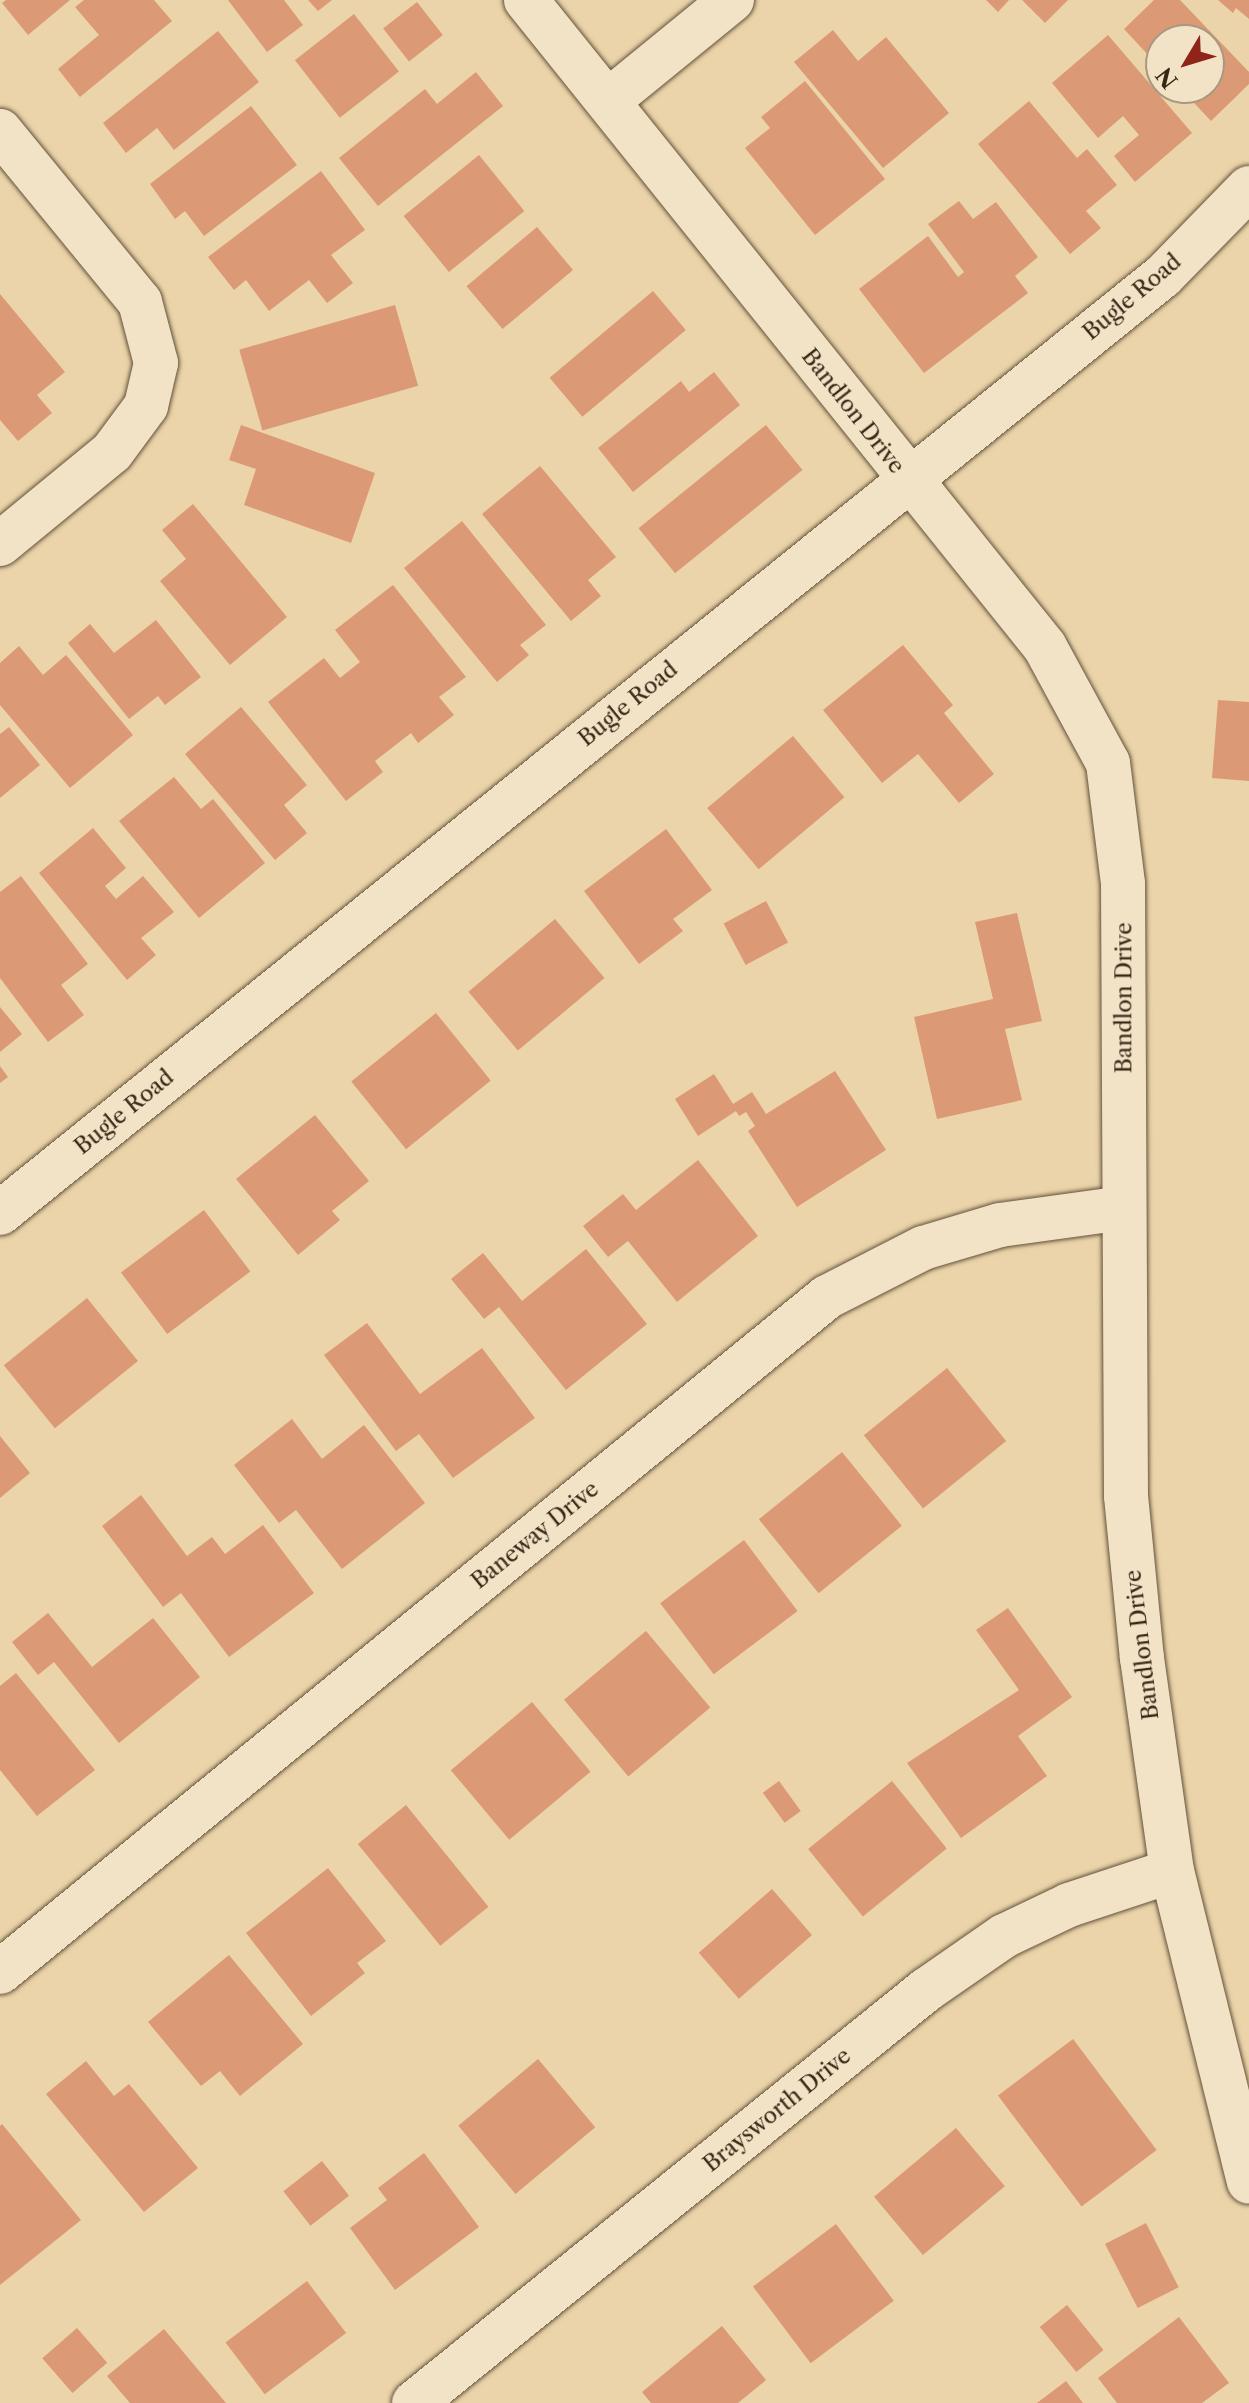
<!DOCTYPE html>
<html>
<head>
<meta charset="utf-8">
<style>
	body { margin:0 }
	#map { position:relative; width:1249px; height:2403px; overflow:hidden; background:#ebd4a9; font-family:"Libre Caslon Text",serif }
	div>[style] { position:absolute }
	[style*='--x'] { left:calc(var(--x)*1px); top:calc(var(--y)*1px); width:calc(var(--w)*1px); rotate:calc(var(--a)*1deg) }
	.building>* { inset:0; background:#dc9976; transform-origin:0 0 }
	.roads { filter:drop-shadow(0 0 2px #64523c) drop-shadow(0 0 2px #64523c) }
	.minor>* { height:44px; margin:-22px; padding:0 22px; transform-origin:22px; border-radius:22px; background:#f2e3c7 }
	span { translate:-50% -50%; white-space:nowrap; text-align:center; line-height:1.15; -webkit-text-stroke:8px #f2e3c7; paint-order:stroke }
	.street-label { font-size:22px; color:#372717 }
	.north { position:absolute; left:1145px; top:24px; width:80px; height:80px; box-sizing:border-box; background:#f2e3c7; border:2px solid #a79881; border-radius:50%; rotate:232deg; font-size:22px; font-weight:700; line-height:32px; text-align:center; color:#372717 }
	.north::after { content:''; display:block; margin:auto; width:28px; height:36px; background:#8f2418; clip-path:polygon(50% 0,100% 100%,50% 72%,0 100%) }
</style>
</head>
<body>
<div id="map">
	<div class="building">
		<i style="clip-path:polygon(6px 0,70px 0,28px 35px,2px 3px)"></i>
		<i style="clip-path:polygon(84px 0,154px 0,172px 21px,80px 97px,58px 69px,99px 35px,75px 7px)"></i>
		<i style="clip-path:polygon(228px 0,284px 0,303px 25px,267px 52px)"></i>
		<i style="clip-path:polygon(308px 0,332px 0,318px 11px)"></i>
		<i style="clip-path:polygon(986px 0,1009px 0,998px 12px)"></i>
		<i style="clip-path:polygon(1022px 0,1068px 0,1045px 23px)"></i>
		<i style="clip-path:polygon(1154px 0,1180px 0,1249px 72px,1249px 84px,1211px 121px,1180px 88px,1209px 88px,1209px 40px,1161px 40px,1161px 69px,1124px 29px)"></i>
		<i style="clip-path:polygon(1218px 0,1249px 0,1249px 19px,1236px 8px,1233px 13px)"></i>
		<i style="left:417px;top:2px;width:42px;height:43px;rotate:52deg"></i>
		<i style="left:354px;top:14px;width:73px;height:75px;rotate:52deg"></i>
		<i style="clip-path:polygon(833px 30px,858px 61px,886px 37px,949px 113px,883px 168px,794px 62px)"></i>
		<i style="clip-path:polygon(218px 31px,259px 82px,174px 150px,157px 128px,126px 153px,103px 123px)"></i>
		<i style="clip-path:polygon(1108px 35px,1192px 133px,1135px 182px,1114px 156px,1139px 135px,1123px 116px,1098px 138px,1052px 83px)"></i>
		<i style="clip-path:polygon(476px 72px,503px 106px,378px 206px,339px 158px,425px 89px,437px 104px)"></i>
		<i style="clip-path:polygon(805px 81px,885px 179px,815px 235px,745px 148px,770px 128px,761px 117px)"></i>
		<i style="clip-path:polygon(1029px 101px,1077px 158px,1087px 149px,1117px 185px,1086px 211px,1101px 228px,1070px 254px,978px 144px)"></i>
		<i style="clip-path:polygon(251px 106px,297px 165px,204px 236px,185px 211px,175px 219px,150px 184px)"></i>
		<i style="left:479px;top:155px;width:72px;height:97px;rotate:51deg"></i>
		<i style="clip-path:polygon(321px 171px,365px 230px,331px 255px,353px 283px,327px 303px,309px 280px,269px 311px,246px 280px,234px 290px,208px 257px)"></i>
		<i style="clip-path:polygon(959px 201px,973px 219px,996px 202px,1038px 257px,1015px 276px,1028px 293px,924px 373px,859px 289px,928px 236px,958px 277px,964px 272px,928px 224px)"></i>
		<i style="left:537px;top:227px;width:56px;height:92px;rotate:50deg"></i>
		<i style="left:653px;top:291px;width:51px;height:135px;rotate:50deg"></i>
		<i style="clip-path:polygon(0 294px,65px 372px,37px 395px,52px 413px,18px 441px,0 420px)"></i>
		<i style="left:395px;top:305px;width:84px;height:162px;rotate:74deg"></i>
		<i style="clip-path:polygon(714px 372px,740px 405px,633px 492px,598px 448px,681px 381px,689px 392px)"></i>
		<i style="clip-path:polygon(241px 425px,375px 473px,351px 543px,244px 505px,256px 469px,229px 460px)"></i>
		<i style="left:766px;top:425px;width:58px;height:164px;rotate:51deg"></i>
		<i style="clip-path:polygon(540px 466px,616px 557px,588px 580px,601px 596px,571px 621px,482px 514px)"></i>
		<i style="clip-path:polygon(193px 504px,287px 617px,230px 665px,160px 581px,186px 559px,162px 530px)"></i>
		<i style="clip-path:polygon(462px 521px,546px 625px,520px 645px,529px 655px,497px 682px,404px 568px)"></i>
		<i style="clip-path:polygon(393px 585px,466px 677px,439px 697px,454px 715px,418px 743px,411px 733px,375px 761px,383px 772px,346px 801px,268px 702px,324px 658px,340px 678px,360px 662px,335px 630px)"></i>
		<i style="clip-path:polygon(156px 620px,201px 677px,165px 705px,158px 696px,129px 719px,68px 643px,90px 624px,114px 653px)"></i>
		<i style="clip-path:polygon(903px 645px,953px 705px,944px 713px,994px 774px,959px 803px,918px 754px,882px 783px,823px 710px)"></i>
		<i style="clip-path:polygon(19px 646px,43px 675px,66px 655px,133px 735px,70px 788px,0 705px,0 663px)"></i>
		<i style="clip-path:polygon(1218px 700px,1249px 702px,1249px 781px,1212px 778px)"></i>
		<i style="clip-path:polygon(241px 707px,307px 785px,284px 805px,307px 833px,275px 860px,185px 754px)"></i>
		<i style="clip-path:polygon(9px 727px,40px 765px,0 798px,0 734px)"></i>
		<i style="left:793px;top:736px;width:80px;height:112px;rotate:50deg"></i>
		<i style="clip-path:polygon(174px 777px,201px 809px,213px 799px,265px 863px,199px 918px,119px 821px)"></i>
		<i style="clip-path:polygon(93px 828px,126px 868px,105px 886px,116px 899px,143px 876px,174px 912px,141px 938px,156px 955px,127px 980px,39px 873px)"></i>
		<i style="clip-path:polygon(666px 829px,712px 890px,673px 919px,683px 931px,639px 964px,584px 891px)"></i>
		<i style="clip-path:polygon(21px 876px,88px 964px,61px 985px,84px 1015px,48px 1042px,0 978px,0 892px)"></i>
		<i style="left:766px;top:901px;width:47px;height:48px;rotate:62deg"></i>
		<i style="clip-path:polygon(1017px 913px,1042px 1021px,1005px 1029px,1022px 1100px,937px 1119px,914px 1017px,993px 999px,975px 922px)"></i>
		<i style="left:555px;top:919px;width:77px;height:113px;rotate:50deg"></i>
		<i style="clip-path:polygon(0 1007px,22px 1034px,0 1052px)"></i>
		<i style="left:436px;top:1013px;width:87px;height:109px;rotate:51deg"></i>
		<i style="clip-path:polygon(0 1066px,8px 1077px,0 1083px)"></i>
		<i style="clip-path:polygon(835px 1071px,886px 1150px,797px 1207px,748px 1131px,755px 1126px,746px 1112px,739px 1116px,736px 1111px,698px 1136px,675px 1099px,714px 1074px,733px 1104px,752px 1092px,766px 1114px)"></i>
		<i style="clip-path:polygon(315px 1115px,369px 1181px,332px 1211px,340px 1220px,298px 1255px,236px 1179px)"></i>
		<i style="clip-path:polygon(698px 1160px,758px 1236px,677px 1302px,628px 1241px,608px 1257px,583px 1226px,623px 1194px,636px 1210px)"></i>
		<i style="left:204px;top:1210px;width:77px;height:104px;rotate:53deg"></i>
		<i style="clip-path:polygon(586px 1249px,647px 1324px,566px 1390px,499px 1307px,484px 1319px,451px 1279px,483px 1253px,522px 1301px)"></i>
		<i style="left:87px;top:1298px;width:81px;height:107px;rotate:51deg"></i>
		<i style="clip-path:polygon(367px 1323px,420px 1394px,482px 1348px,535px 1418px,453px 1478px,419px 1434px,396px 1451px,324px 1355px)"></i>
		<i style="left:947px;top:1368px;width:94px;height:107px;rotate:51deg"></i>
		<i style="clip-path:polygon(292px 1419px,322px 1459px,364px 1425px,425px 1503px,342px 1569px,296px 1510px,279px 1523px,234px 1465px)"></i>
		<i style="clip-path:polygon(0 1436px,30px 1473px,0 1498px)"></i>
		<i style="left:842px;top:1452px;width:95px;height:107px;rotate:51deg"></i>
		<i style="clip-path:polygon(141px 1495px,187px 1556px,212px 1537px,225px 1554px,263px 1525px,314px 1593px,229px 1657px,181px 1593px,163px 1607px,102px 1526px)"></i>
		<i style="left:744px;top:1540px;width:89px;height:105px;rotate:53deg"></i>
		<i style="clip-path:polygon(1008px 1608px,1072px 1697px,1018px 1736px,1047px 1776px,961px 1838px,907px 1763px,1019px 1690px,976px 1630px)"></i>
		<i style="clip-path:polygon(48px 1613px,92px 1667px,153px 1618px,200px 1677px,119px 1743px,54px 1662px,38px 1675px,12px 1642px)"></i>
		<i style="left:646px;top:1631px;width:100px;height:107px;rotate:50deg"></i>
		<i style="clip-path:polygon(16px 1673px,95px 1770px,37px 1816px,0 1770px,0 1686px)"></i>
		<i style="left:532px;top:1702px;width:91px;height:106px;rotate:50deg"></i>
		<i style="left:779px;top:1781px;width:37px;height:20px;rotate:54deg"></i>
		<i style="left:892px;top:1781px;width:87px;height:108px;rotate:51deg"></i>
		<i style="left:406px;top:1805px;width:131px;height:62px;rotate:51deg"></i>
		<i style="clip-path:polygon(328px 1868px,386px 1941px,357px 1963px,365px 1973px,311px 2016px,246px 1933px)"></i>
		<i style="left:772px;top:1889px;width:61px;height:97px;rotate:49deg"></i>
		<i style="clip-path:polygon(229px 1955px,303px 2044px,240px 2096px,220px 2071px,201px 2086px,148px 2022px)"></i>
		<i style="left:1073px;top:2039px;width:139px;height:94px;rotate:53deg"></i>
		<i style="left:538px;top:2059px;width:89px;height:104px;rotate:50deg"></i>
		<i style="clip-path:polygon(86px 2061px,114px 2096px,129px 2084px,198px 2168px,144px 2212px,46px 2094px)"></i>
		<i style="clip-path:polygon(2px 2124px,81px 2220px,0 2285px,0 2126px)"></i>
		<i style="left:956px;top:2128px;width:76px;height:107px;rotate:50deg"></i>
		<i style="clip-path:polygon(424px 2153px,479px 2227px,395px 2290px,350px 2228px,387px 2200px,378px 2188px)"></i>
		<i style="left:322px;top:2161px;width:44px;height:49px;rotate:52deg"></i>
		<i style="left:1146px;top:2223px;width:72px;height:46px;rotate:63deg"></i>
		<i style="left:836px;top:2224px;width:96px;height:104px;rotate:53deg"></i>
		<i style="left:307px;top:2281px;width:65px;height:102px;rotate:53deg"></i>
		<i style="left:1067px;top:2305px;width:58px;height:35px;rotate:51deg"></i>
		<i style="clip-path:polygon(1179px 2317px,1229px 2383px,1202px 2403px,1117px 2403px,1098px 2378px)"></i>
		<i style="clip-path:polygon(722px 2326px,766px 2380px,738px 2403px,651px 2403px,642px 2392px)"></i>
		<i style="left:77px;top:2328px;width:46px;height:46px;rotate:49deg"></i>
		<i style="clip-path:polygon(164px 2329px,226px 2403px,130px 2403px,107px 2376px)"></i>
		<i style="clip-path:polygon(1066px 2381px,1083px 2403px,1037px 2403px)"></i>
	</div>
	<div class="roads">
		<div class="minor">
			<i style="--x:526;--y:0;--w:829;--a:51.26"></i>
			<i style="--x:1045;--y:647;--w:132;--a:61.5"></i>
			<i style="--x:1108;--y:763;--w:122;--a:82.9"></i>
			<i style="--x:1123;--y:884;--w:612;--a:89.72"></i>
			<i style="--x:1126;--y:1496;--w:163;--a:84.4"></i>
			<i style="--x:1142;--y:1658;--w:215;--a:82"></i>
			<i style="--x:1172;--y:1871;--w:320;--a:76.1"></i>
			<i style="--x:608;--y:101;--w:160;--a:-39.2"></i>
			<i style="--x:0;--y:131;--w:221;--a:50.7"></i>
			<i style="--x:140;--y:302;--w:63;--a:75.3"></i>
			<i style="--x:156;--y:363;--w:44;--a:103.1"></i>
			<i style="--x:146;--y:406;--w:57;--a:126.5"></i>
			<i style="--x:112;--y:452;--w:145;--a:140.6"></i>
			<i style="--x:0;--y:1213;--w:1493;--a:-38.86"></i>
			<i style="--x:1163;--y:276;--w:123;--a:-45.7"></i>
			<i style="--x:0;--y:1972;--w:1067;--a:-39.22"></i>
			<i style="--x:827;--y:1297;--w:108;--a:-27"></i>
			<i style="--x:923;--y:1248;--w:80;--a:-16.6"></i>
			<i style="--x:1000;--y:1225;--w:125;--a:-7.8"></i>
			<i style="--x:414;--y:2403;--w:658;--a:-38.89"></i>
			<i style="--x:926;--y:1990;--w:95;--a:-34.7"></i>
			<i style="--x:1004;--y:1936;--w:72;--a:-25.5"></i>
			<i style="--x:1069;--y:1905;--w:108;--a:-18.3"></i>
		</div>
	</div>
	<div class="street-label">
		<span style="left:1132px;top:297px;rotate:-40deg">Bugle Road</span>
		<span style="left:853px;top:411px;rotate:52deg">Bandlon Drive</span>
		<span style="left:628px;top:704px;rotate:-39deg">Bugle Road</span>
		<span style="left:1124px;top:998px;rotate:-90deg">Bandlon Drive</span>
		<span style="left:124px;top:1112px;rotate:-39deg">Bugle Road</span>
		<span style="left:535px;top:1535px;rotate:-39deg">Baneway Drive</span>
		<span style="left:1142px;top:1645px;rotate:-97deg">Bandlon Drive</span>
		<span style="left:777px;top:2110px;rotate:-39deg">Braysworth Drive</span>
	</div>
	<div class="north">N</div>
</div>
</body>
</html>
